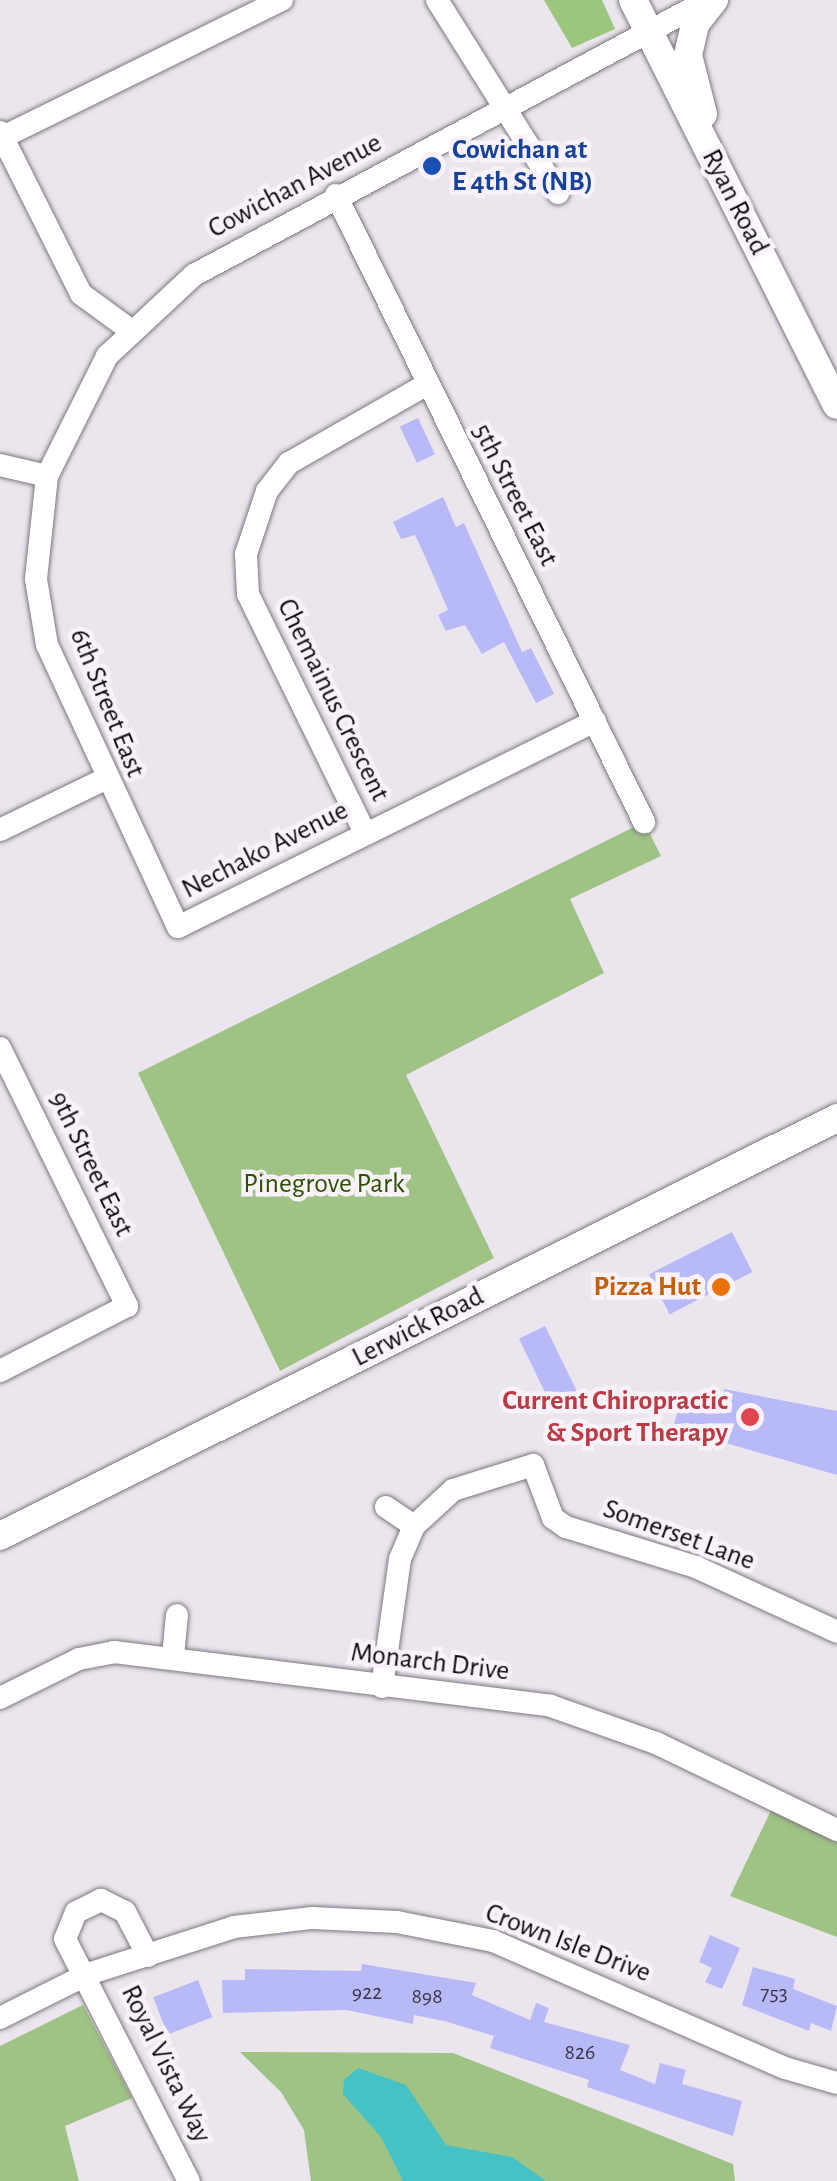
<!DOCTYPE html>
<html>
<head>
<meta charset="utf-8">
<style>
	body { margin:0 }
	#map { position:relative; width:837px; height:2181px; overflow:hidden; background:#ebe5ed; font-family:"Alegreya Sans",sans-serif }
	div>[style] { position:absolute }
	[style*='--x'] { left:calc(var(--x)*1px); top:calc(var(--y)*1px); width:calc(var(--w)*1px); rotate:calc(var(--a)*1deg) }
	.green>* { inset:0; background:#9ec385 }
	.forest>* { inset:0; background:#9cc67e }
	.water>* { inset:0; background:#45c2c5 }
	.building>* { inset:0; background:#b8baf8; transform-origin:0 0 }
	.roads { filter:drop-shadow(0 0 2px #7d777e) drop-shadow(0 0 2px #7d777e) }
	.minor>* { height:22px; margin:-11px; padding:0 11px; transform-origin:11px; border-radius:11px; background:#fff }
	.major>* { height:28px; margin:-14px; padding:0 14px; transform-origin:14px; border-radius:14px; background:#fff }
	.dots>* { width:28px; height:28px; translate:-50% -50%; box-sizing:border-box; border:5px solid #f9f2fa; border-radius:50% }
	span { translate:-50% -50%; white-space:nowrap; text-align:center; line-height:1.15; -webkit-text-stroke:9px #f9f2fa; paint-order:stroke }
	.number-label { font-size:22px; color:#383848 }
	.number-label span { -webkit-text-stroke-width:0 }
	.transit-label { font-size:28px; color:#164399; font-weight:700 }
	.left { translate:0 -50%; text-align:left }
	.street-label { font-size:28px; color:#0e0c0e }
	.park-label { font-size:28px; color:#2c5100 }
	.food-label { font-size:28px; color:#c56008; font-weight:700 }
	.right { translate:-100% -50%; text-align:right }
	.health-label { font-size:28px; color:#be3a42; font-weight:700 }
</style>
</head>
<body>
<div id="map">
	<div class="green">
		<i style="clip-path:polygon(644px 822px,661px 856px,570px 899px,604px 973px,406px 1075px,494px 1258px,280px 1371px,138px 1073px)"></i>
		<i style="clip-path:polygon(775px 1802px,837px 1830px,837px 1937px,730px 1896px)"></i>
		<i style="clip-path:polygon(83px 2005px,132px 2098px,65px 2126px,79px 2181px,0 2181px,0 2046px)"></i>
		<i style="clip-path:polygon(240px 2052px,453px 2053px,733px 2164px,735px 2181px,311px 2181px,304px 2130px,281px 2092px)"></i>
	</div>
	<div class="forest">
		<i style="clip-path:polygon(544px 0,602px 0,615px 29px,572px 48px)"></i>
	</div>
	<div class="water">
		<i style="clip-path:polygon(358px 2068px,406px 2085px,446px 2145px,512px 2157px,546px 2181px,403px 2181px,381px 2137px,343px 2094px,344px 2080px)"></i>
	</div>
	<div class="building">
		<i style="left:418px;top:418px;width:40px;height:20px;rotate:65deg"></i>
		<i style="clip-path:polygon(443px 497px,456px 527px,464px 523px,522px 652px,531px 648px,554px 694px,536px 703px,504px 642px,482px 654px,465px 625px,446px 631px,438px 615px,448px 610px,424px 554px,415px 535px,401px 539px,393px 522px)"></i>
		<i style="left:732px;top:1232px;width:45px;height:93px;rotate:63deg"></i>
		<i style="left:545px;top:1326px;width:76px;height:29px;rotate:64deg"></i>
		<i style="clip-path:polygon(724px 1389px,837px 1411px,837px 1475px,673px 1428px,678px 1410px,720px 1403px)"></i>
		<i style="clip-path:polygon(710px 1935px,740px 1948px,722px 1989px,705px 1982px,712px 1968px,699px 1962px)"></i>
		<i style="clip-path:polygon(362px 1964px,476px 1983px,472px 1995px,530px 2020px,536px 2003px,549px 2008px,544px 2022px,630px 2045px,620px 2070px,655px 2084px,660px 2063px,686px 2070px,682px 2084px,742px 2101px,733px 2136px,587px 2087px,589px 2080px,490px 2048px,494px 2036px,444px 2021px,414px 2015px,413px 2024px,347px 2010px,223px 2013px,222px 1980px,245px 1980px,245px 1969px,361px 1971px)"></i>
		<i style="clip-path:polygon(753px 1967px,795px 1979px,793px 1989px,837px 2006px,831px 2031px,811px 2023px,809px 2031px,742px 2005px)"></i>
		<i style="left:198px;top:1980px;width:40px;height:48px;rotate:69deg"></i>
	</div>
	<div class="roads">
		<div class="minor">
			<i style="--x:437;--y:0;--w:228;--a:57.9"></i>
			<i style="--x:0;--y:132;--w:181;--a:63.4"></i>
			<i style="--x:81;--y:294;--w:59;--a:36.1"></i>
			<i style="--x:3;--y:137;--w:311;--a:-26.2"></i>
			<i style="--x:336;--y:195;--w:699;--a:63.84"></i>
			<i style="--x:0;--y:465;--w:48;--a:13.2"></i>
			<i style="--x:595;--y:721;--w:465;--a:153.7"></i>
			<i style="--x:178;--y:927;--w:311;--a:-114.9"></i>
			<i style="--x:47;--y:645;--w:67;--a:-99.5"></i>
			<i style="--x:36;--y:579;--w:104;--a:-83.9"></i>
			<i style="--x:47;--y:476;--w:134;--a:-63.4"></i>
			<i style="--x:107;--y:356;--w:119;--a:-43"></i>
			<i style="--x:194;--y:275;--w:583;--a:-28.15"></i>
			<i style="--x:0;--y:830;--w:117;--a:-25.9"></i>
			<i style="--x:365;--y:833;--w:266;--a:-116.1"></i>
			<i style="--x:248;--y:594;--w:40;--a:-92.9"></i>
			<i style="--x:246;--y:554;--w:66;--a:-71.6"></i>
			<i style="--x:267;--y:491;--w:36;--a:-52"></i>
			<i style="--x:289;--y:463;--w:158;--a:-29.7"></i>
			<i style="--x:0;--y:1048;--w:288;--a:63.8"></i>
			<i style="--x:127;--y:1306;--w:143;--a:152.9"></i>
			<i style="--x:386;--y:1507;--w:34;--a:34"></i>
			<i style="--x:173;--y:1656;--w:41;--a:-84.4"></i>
			<i style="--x:382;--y:1687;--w:129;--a:-82"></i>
			<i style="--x:400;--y:1559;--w:36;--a:-67"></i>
			<i style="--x:414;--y:1526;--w:53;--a:-42.7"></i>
			<i style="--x:453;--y:1490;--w:84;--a:-17.4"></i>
			<i style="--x:533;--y:1465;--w:57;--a:69.3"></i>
			<i style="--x:553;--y:1518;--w:16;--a:35"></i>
			<i style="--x:566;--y:1527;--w:136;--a:17.1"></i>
			<i style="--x:696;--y:1567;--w:155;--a:24.7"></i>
			<i style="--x:0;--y:1698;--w:88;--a:-26.3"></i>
			<i style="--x:79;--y:1659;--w:36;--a:-11"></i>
			<i style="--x:114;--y:1652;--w:440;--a:7"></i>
			<i style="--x:551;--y:1706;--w:111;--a:19.4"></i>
			<i style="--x:656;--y:1743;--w:201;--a:25.7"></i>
			<i style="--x:148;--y:1956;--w:50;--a:-117.6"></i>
			<i style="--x:125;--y:1912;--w:27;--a:-153"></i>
			<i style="--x:101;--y:1900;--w:28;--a:154"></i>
			<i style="--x:76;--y:1912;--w:29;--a:112"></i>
			<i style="--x:65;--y:1939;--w:272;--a:62.9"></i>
			<i style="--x:0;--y:2018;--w:98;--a:-26.6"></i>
			<i style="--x:88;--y:1974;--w:153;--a:-17.8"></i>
			<i style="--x:234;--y:1927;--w:79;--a:-6.6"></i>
			<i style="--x:312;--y:1918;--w:85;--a:2.7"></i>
			<i style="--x:397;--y:1922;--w:98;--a:11.2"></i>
			<i style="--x:493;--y:1941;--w:318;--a:23.5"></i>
			<i style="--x:785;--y:2068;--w:54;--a:16.1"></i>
		</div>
		<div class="major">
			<i style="--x:633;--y:0;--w:453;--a:63.3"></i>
			<i style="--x:703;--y:114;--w:61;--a:-104.3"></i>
			<i style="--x:688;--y:55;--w:32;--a:-77"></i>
			<i style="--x:695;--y:24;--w:31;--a:-52"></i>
			<i style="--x:0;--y:1536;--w:936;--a:-26.54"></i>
		</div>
	</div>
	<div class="dots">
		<i style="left:432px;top:166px;background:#1a4fb4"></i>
		<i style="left:721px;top:1287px;background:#e8710a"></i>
		<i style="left:750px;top:1417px;background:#e0444e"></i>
	</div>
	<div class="number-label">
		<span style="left:367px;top:1993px">922</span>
		<span style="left:774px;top:1994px">753</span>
		<span style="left:427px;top:1997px">898</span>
		<span style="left:580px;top:2053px">826</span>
	</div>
	<div class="transit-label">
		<span class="left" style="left:452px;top:166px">Cowichan at<br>E 4th St (NB)</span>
	</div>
	<div class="street-label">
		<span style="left:295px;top:186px;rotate:-28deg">Cowichan Avenue</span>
		<span style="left:735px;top:202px;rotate:63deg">Ryan Road</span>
		<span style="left:515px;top:495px;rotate:63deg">5th Street East</span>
		<span style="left:333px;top:700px;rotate:64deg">Chemainus Crescent</span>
		<span style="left:107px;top:703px;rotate:68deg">6th Street East</span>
		<span style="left:265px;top:850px;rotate:-27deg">Nechako Avenue</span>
		<span style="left:91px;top:1164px;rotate:64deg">9th Street East</span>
		<span style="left:418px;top:1327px;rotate:-27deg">Lerwick Road</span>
		<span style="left:679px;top:1535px;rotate:20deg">Somerset Lane</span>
		<span style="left:430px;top:1662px;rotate:7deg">Monarch Drive</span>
		<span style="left:568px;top:1943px;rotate:21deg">Crown Isle Drive</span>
		<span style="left:166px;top:2064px;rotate:64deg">Royal Vista Way</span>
	</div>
	<div class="park-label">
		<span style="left:324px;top:1184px">Pinegrove Park</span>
	</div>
	<div class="food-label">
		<span class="right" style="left:701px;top:1287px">Pizza Hut</span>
	</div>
	<div class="health-label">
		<span class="right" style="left:728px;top:1417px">Current Chiropractic<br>&amp; Sport Therapy</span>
	</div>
</div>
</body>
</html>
